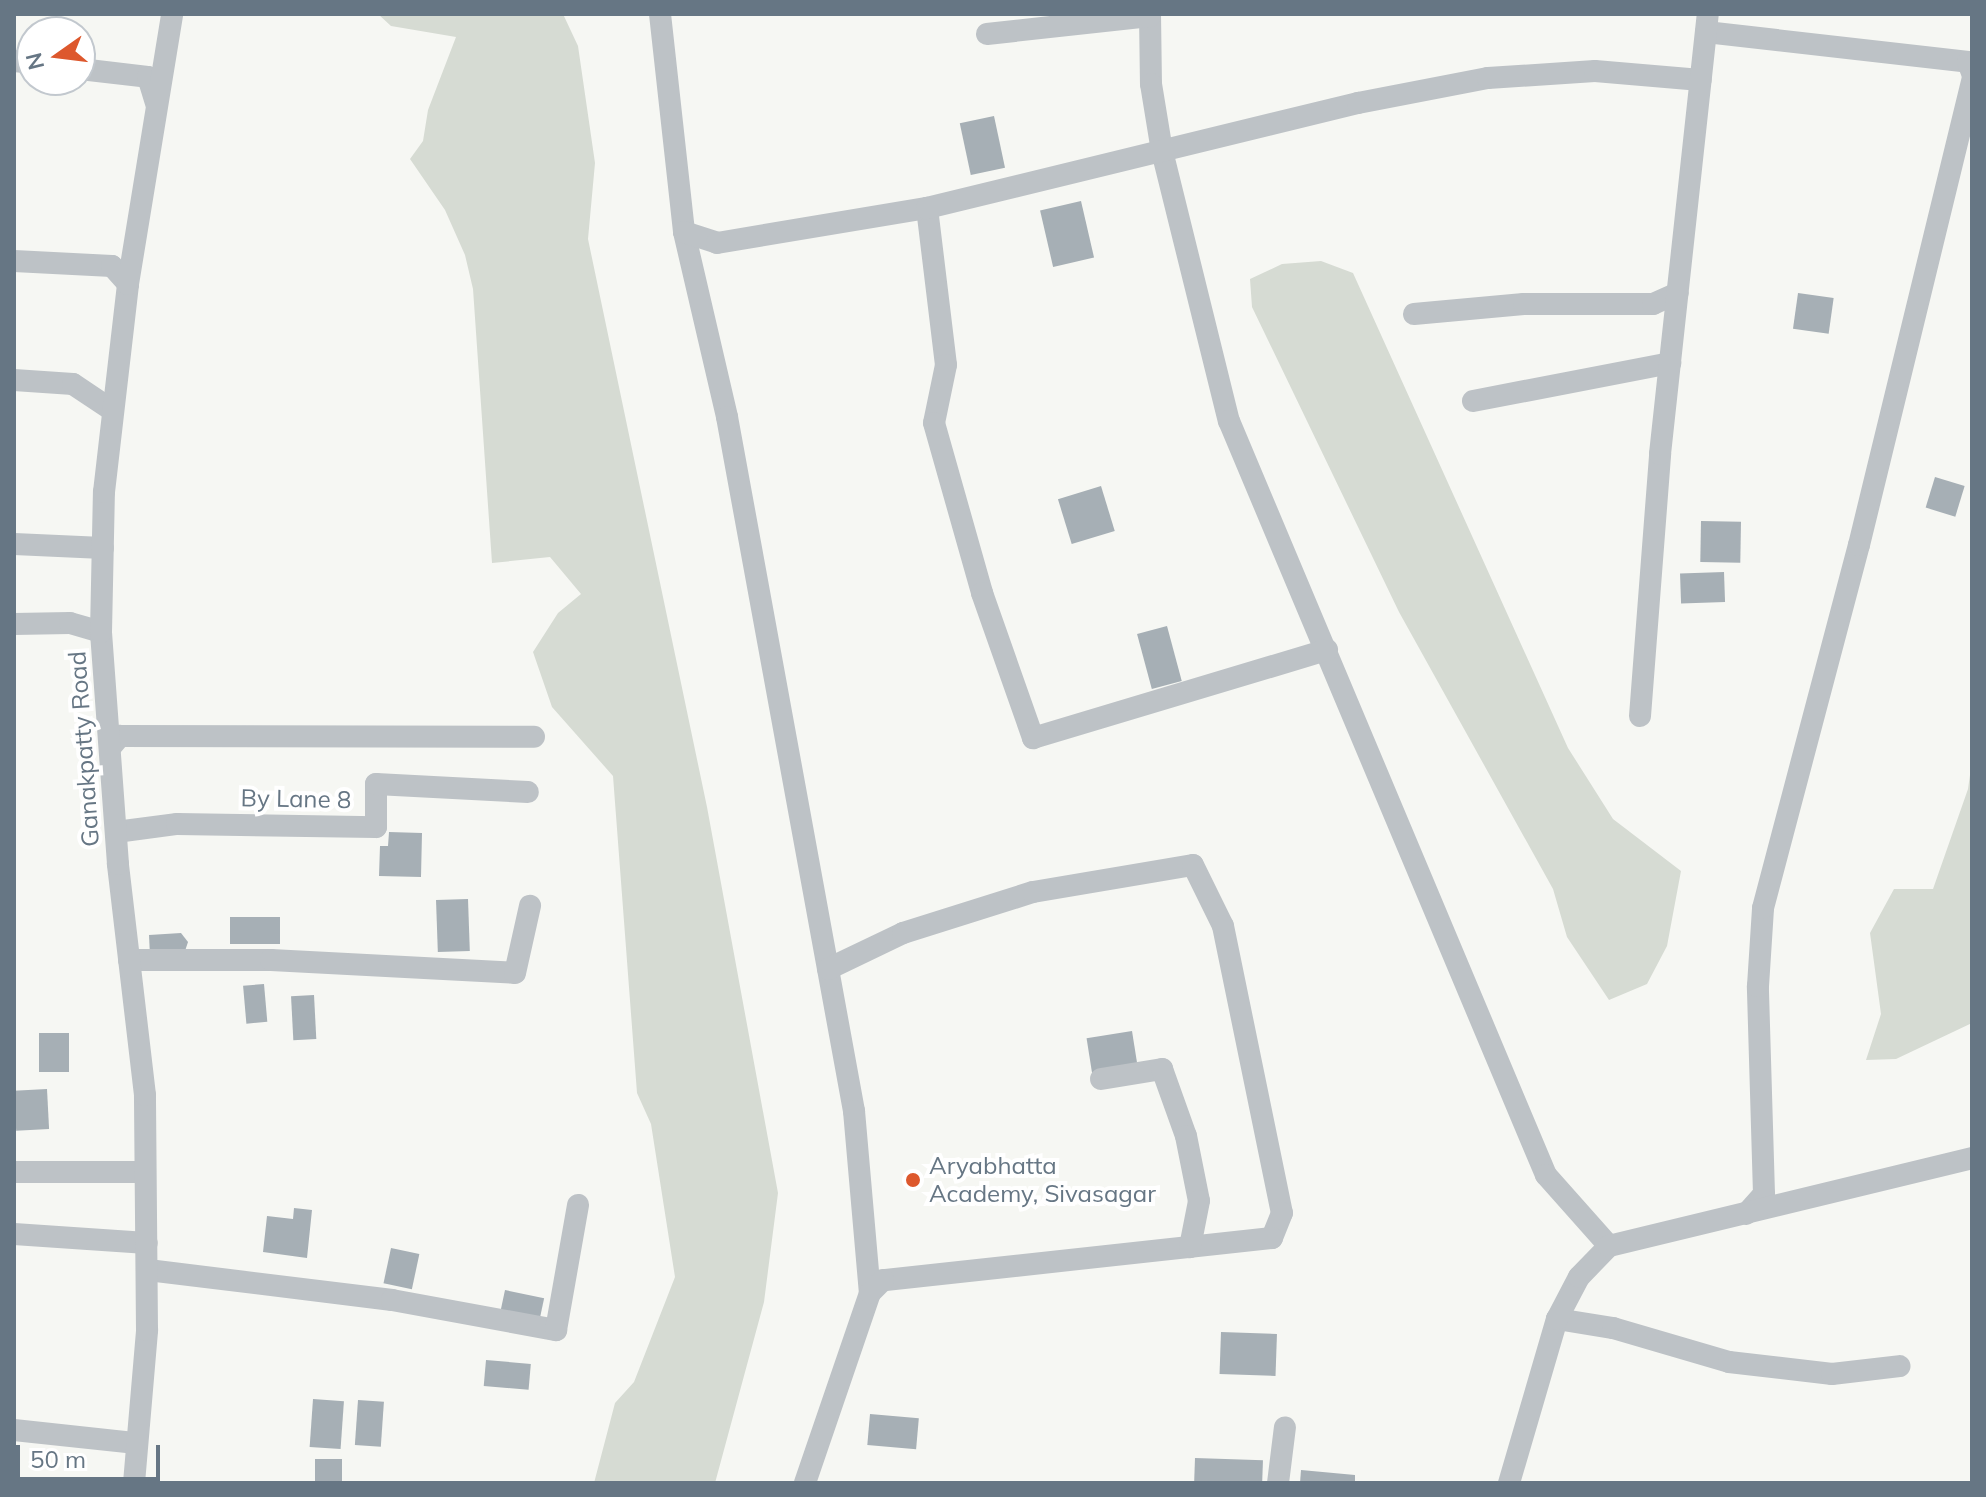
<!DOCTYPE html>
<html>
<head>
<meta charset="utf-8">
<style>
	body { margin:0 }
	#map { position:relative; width:1986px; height:1497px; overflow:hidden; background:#f6f7f3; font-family:Mulish,sans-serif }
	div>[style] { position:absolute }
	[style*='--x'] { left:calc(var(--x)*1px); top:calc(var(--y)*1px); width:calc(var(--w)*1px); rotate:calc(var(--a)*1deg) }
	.green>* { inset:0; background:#d6dbd3 }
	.building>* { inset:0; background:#a6afb5; transform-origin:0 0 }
	.minor>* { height:22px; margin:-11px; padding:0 11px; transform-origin:11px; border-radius:11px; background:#bdc2c6 }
	.dots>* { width:22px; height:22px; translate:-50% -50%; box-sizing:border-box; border:4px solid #fff; border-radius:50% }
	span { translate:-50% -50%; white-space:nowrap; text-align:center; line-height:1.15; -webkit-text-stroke:8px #fff; paint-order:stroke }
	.street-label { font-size:24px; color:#667684 }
	.poi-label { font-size:24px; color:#667684 }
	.left { translate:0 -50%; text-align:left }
	.frame { position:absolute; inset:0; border:16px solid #667684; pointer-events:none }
	.north { position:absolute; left:16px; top:16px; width:80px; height:80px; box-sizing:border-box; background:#fff; border:2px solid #c2c8ce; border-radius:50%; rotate:256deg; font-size:22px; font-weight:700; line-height:32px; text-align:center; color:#667684 }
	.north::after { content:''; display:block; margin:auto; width:28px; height:36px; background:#dd582d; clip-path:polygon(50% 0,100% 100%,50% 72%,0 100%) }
	.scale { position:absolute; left:16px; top:1445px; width:144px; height:36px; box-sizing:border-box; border:4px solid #667684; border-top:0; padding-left:10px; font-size:24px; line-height:28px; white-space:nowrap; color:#667684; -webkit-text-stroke:6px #fff; paint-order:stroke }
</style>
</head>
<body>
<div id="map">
	<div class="green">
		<i style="clip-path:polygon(378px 14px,563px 14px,578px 46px,595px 163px,588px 239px,707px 807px,778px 1193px,764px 1302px,715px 1483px,594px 1483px,615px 1403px,634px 1382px,675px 1277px,651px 1124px,637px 1093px,613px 776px,552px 707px,533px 652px,558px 613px,581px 594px,550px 557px,492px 563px,473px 289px,465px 255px,445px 210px,410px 159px,423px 141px,428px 110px,456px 37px,391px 26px)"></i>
		<i style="clip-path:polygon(1321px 261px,1353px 273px,1568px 748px,1613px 819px,1681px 871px,1667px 946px,1647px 984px,1609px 1000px,1567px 937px,1553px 889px,1399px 612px,1252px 307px,1250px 279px,1282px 264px)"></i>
		<i style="clip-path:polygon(1972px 761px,1972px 1023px,1896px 1059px,1866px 1060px,1881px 1014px,1870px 933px,1894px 889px,1933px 889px,1968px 789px)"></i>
	</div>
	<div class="building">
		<i style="left:994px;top:116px;width:53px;height:35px;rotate:78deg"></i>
		<i style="left:1081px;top:201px;width:58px;height:42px;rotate:77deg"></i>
		<i style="left:1798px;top:293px;width:36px;height:36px;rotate:8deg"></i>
		<i style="left:1935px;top:477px;width:31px;height:32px;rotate:17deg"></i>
		<i style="left:1101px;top:486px;width:47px;height:45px;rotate:73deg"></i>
		<i style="left:1701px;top:521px;width:40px;height:41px;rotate:1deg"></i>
		<i style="left:1724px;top:572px;width:30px;height:44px;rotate:88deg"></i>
		<i style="left:1167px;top:626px;width:57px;height:31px;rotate:75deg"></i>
		<i style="clip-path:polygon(389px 832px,422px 833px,421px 877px,379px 876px,380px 846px,388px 846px)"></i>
		<i style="left:468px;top:899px;width:52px;height:32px;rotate:88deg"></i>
		<i style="left:230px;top:917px;width:50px;height:27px"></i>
		<i style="clip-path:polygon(181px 933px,188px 942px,184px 954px,150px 956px,149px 935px)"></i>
		<i style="left:264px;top:984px;width:38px;height:21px;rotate:85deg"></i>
		<i style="left:314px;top:995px;width:44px;height:23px;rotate:87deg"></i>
		<i style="left:1132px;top:1031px;width:36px;height:46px;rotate:81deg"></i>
		<i style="left:69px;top:1033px;width:39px;height:30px;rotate:90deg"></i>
		<i style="left:47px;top:1089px;width:40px;height:33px;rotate:87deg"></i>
		<i style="clip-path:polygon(294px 1208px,312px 1210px,307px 1258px,263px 1252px,267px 1216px,293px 1219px)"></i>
		<i style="left:391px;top:1248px;width:29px;height:36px;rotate:12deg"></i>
		<i style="left:505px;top:1290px;width:40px;height:27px;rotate:12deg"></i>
		<i style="left:1221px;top:1332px;width:56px;height:42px;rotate:2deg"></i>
		<i style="left:486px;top:1360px;width:45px;height:26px;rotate:5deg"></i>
		<i style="left:313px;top:1399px;width:31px;height:48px;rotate:4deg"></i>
		<i style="left:358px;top:1400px;width:26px;height:45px;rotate:4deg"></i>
		<i style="left:870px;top:1414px;width:49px;height:31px;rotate:5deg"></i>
		<i style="left:1195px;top:1458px;width:68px;height:25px;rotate:2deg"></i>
		<i style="left:315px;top:1459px;width:27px;height:24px"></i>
		<i style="clip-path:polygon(1301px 1470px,1355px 1475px,1355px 1483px,1300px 1483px)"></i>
	</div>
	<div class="minor">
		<i style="--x:660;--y:14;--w:219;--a:83.7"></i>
		<i style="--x:684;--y:232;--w:190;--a:76.9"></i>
		<i style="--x:727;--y:417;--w:706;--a:79.63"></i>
		<i style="--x:854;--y:1111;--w:183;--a:85"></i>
		<i style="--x:870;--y:1293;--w:201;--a:108.9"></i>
		<i style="--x:1150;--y:14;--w:70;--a:89.2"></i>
		<i style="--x:1151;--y:84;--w:68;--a:80.7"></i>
		<i style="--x:1162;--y:151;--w:278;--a:76.1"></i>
		<i style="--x:1229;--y:421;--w:818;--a:67.2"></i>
		<i style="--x:1546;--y:1175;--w:95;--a:48.4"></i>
		<i style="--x:1706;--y:32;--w:264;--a:6.5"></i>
		<i style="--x:1968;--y:62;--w:12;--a:70"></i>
		<i style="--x:987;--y:34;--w:164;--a:-6.3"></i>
		<i style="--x:14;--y:61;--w:18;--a:6"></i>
		<i style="--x:80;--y:69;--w:68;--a:6.7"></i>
		<i style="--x:148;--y:77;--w:27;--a:73"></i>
		<i style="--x:927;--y:208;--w:158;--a:83.1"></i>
		<i style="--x:946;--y:365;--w:59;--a:101.7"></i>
		<i style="--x:934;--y:423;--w:177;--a:74.2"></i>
		<i style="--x:982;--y:593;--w:154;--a:70.6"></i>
		<i style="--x:1033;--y:738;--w:307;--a:-16.7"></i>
		<i style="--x:684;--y:232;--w:35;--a:18"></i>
		<i style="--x:717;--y:243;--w:213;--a:-9.5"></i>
		<i style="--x:927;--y:208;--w:444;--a:-13.7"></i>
		<i style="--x:1358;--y:103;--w:132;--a:-10.9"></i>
		<i style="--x:1488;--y:78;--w:107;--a:-3.7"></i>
		<i style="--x:1595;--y:71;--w:106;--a:4.9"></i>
		<i style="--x:14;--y:261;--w:98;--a:2.9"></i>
		<i style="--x:112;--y:266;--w:24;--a:48"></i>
		<i style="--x:1414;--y:314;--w:110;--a:-5.2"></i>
		<i style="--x:1524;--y:304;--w:129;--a:0"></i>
		<i style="--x:1653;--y:304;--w:27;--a:-24"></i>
		<i style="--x:14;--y:380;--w:59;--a:3.9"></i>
		<i style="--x:73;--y:384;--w:47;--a:33.7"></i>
		<i style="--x:1473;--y:401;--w:201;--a:-10.9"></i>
		<i style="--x:14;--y:544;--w:89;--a:2.6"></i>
		<i style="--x:14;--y:624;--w:56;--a:-1"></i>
		<i style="--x:70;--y:623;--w:32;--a:16"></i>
		<i style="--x:1640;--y:716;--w:263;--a:-85.6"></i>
		<i style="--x:1660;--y:454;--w:443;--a:-83.8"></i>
		<i style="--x:110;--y:748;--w:16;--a:-50"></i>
		<i style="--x:120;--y:736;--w:414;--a:0.1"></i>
		<i style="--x:116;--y:832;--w:62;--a:-7.5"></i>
		<i style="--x:177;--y:824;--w:199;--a:0.9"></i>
		<i style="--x:376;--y:827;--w:43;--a:-90"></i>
		<i style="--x:376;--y:784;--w:152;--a:3"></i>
		<i style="--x:129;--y:960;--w:142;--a:0"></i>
		<i style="--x:271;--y:960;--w:244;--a:3"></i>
		<i style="--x:515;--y:973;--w:69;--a:-77.4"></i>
		<i style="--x:828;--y:969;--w:83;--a:-25.6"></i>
		<i style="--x:903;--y:933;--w:136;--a:-17.5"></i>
		<i style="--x:1033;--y:892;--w:162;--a:-9.6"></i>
		<i style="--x:1193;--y:865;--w:68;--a:63.8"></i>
		<i style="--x:1223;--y:926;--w:293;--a:78.4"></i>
		<i style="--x:1282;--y:1213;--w:27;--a:112"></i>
		<i style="--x:1272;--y:1238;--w:391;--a:173.8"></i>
		<i style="--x:883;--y:1280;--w:18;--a:135"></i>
		<i style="--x:1101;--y:1079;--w:62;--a:-9.3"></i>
		<i style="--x:1162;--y:1069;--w:71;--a:70.3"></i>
		<i style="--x:1186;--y:1136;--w:66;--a:78.7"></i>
		<i style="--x:1199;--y:1201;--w:47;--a:101.1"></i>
		<i style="--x:14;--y:1172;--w:131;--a:0"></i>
		<i style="--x:1746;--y:1214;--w:27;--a:-48"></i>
		<i style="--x:1764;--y:1194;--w:208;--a:-91.7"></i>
		<i style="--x:1758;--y:986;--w:78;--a:-86.3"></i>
		<i style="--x:1763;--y:908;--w:375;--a:-75.2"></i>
		<i style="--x:1859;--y:545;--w:479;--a:-76.3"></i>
		<i style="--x:14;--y:1234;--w:133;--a:3.9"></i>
		<i style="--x:148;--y:1270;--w:246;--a:7"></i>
		<i style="--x:392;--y:1300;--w:167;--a:10.4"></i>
		<i style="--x:556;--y:1330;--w:127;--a:-80"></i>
		<i style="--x:1557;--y:1319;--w:57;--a:9.1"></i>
		<i style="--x:1613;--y:1328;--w:121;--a:16.3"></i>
		<i style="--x:1729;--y:1362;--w:104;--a:6.6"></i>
		<i style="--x:1832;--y:1374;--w:68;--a:-6.7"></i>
		<i style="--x:14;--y:1430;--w:123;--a:6.1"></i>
		<i style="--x:134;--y:1483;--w:154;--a:-85.1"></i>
		<i style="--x:147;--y:1330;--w:235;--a:-90.5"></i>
		<i style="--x:145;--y:1095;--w:233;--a:-96.7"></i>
		<i style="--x:118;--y:864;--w:233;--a:-94.2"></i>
		<i style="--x:101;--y:632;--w:140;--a:-88.8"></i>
		<i style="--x:104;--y:492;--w:209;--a:-83.4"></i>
		<i style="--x:128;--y:284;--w:274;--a:-80.7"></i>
		<i style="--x:1278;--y:1483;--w:56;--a:-82.9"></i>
		<i style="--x:1509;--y:1483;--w:171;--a:-73.7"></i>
		<i style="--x:1557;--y:1319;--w:47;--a:-62.4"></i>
		<i style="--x:1579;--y:1277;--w:43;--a:-45.9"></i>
		<i style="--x:1609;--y:1246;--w:374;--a:-13.6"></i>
	</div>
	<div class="dots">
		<i style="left:913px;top:1180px;background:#dd582d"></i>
	</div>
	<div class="street-label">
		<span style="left:84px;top:749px;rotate:-94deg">Ganakpatty Road</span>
		<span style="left:296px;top:799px;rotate:1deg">By Lane 8</span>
	</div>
	<div class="poi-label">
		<span class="left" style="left:929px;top:1180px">Aryabhatta<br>Academy, Sivasagar</span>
	</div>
	<div class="frame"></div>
	<div class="north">N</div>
	<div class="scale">50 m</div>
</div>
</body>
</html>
